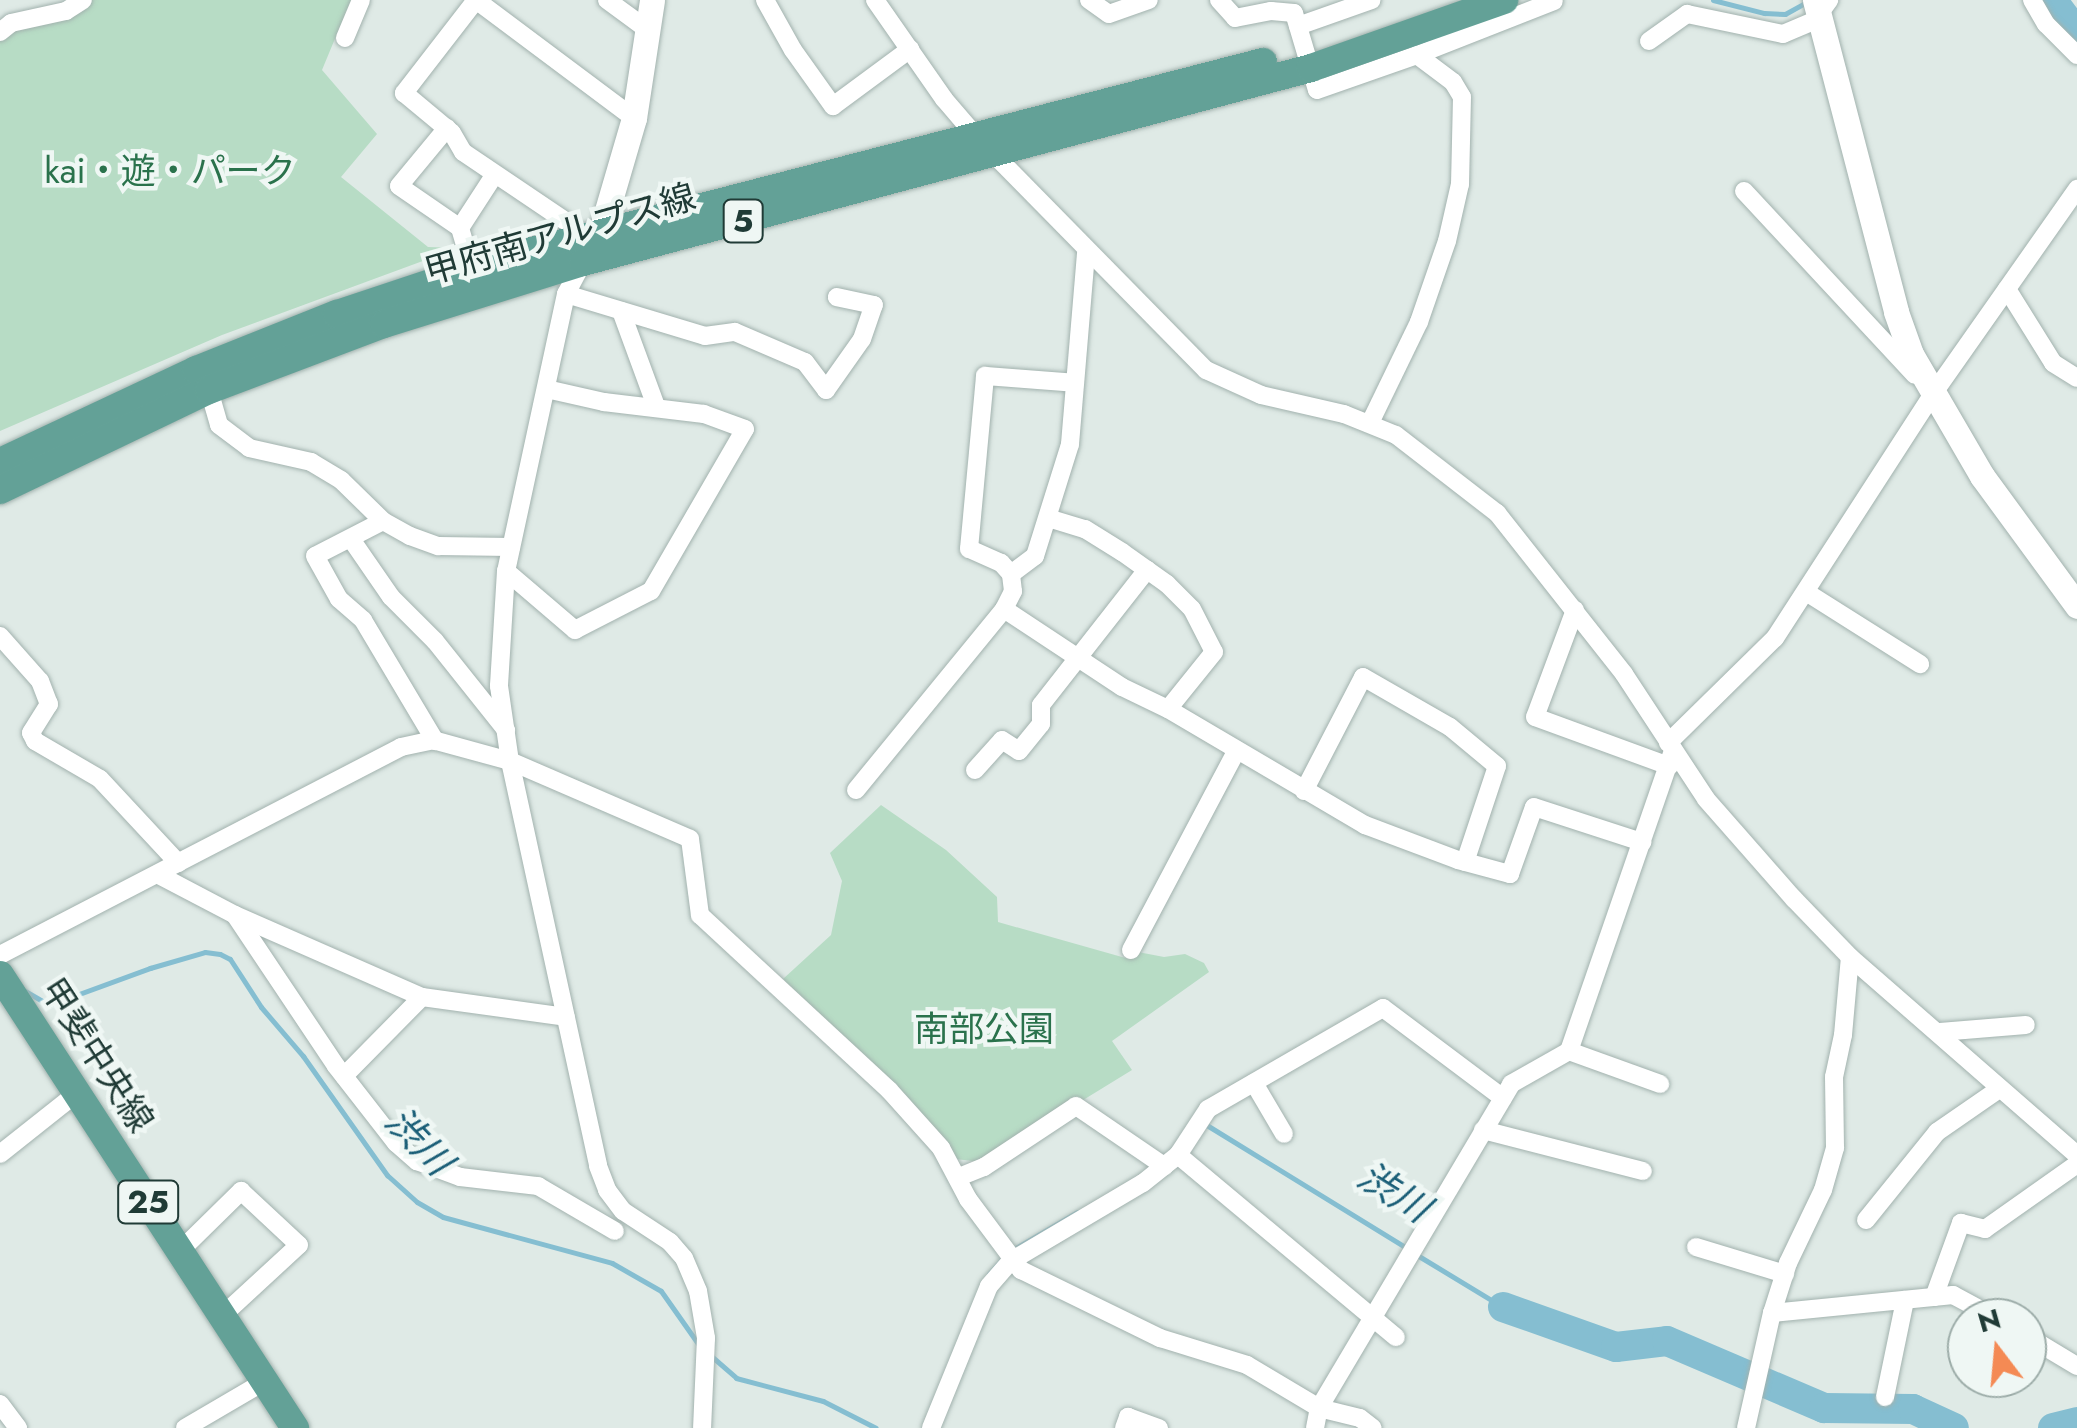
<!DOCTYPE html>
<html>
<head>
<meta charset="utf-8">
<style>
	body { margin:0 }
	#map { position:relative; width:2077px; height:1428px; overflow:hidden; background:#dfeae6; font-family:Jost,"Noto Sans JP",sans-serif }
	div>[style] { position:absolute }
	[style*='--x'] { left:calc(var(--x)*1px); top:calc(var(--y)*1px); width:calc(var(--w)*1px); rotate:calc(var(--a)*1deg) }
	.green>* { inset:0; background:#b7dcc5 }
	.stream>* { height:5px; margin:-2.5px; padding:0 2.5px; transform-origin:2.5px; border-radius:2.5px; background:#85bed1 }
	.river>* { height:30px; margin:-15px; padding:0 15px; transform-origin:15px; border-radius:15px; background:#85bed1 }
	.roads { filter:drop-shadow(0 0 2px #a2b2ae) drop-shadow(0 0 2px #a2b2ae) }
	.street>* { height:18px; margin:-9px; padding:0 9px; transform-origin:9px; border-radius:9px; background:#fff }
	.secondary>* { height:25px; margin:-12.5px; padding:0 12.5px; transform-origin:12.5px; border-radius:12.5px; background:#fff }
	.primary>* { height:28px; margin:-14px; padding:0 14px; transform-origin:14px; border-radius:14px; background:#63a197 }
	span { translate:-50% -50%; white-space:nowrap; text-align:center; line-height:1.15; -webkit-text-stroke:9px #eff7f4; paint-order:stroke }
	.shield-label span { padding:2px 8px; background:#eff7f4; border:2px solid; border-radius:8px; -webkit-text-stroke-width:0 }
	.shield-label { font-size:32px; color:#203b36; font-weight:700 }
	.park-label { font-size:35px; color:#2a724c }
	.street-label { font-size:35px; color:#203b36 }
	.water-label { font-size:38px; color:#1a5e77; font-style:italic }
	.north { position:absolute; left:1947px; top:1298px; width:100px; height:100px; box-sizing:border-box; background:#eff7f4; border:2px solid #9caca8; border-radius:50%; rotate:344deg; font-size:28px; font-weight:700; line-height:40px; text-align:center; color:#203b36 }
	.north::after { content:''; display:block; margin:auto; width:35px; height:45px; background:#f48a54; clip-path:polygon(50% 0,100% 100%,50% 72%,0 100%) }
</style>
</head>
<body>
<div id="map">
	<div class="green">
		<i style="clip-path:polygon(89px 0,351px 0,322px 70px,377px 134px,341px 177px,428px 247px,458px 248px,222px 335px,0 431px,0 37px)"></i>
		<i style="clip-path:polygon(881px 805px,946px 850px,997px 897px,998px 922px,1129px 959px,1138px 952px,1164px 957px,1185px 954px,1204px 963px,1209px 972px,1112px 1041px,1132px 1070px,982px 1162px,955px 1159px,783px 979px,831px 935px,842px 881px,830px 853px)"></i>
	</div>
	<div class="stream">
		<i style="--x:1713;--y:0;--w:53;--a:14.3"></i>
		<i style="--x:1764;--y:13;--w:21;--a:3"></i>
		<i style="--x:1785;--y:14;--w:23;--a:-29"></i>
		<i style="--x:25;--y:991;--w:28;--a:30"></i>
		<i style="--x:49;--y:1005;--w:108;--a:-20.1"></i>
		<i style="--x:150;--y:968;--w:57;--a:-16.2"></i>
		<i style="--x:205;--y:952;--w:15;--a:8"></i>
		<i style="--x:220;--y:954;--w:11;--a:27"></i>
		<i style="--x:230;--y:959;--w:57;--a:57.1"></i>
		<i style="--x:261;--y:1007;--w:65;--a:49.4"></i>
		<i style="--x:303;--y:1056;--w:146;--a:54.8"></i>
		<i style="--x:387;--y:1175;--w:40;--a:42"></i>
		<i style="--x:417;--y:1202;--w:30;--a:30"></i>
		<i style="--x:443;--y:1217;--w:175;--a:15.2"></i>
		<i style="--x:612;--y:1263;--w:56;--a:29.7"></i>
		<i style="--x:661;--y:1291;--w:70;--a:54.9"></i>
		<i style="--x:1205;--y:1124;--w:238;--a:31.6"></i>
		<i style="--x:1014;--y:1249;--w:73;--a:-30.4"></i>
		<i style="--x:1417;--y:1255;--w:100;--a:31.2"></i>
		<i style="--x:989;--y:1274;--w:24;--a:-48"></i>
		<i style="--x:710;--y:1355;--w:35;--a:41"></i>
		<i style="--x:736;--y:1378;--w:90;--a:14.8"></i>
		<i style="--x:823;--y:1401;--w:59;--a:27"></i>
	</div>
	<div class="river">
		<i style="--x:2052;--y:0;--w:41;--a:52.9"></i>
		<i style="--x:1503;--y:1307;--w:120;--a:19.5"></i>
		<i style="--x:1616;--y:1347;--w:51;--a:-6.7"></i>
		<i style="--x:1667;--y:1341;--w:171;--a:23.1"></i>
		<i style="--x:1824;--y:1408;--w:89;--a:0.6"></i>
		<i style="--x:1913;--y:1409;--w:45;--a:24.9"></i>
		<i style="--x:2053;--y:1428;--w:25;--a:-14"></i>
	</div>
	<div class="roads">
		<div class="street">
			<i style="--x:476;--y:0;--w:118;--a:127.7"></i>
			<i style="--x:404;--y:93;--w:62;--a:39.8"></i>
			<i style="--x:452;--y:133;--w:22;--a:60"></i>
			<i style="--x:463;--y:152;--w:122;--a:34"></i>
			<i style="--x:476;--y:0;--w:197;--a:36.8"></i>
			<i style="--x:607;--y:0;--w:51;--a:36.2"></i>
			<i style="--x:765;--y:0;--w:57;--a:60.8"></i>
			<i style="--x:793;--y:50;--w:69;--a:54.5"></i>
			<i style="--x:833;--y:106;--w:96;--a:-36.5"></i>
			<i style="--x:875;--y:0;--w:121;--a:55.1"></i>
			<i style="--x:944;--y:99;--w:46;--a:49.4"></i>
			<i style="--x:974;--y:134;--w:331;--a:45.5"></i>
			<i style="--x:1206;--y:370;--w:60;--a:24.4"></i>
			<i style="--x:1261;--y:395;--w:85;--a:12.9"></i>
			<i style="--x:1344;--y:414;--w:56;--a:22"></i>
			<i style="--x:1396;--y:435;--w:128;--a:37.7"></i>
			<i style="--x:1497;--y:513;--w:205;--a:51.7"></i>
			<i style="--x:1624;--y:674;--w:149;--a:56.7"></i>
			<i style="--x:1706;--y:799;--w:133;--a:48.7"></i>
			<i style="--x:1794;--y:899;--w:81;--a:46"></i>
			<i style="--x:1850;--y:957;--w:301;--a:41.1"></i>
			<i style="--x:1089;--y:0;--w:24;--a:35"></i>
			<i style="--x:1109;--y:14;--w:42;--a:-19.3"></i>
			<i style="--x:1219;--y:0;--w:24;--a:48"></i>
			<i style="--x:1235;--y:18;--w:37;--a:-11"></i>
			<i style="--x:1271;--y:11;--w:23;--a:5"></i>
			<i style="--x:1294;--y:13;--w:80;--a:73.4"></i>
			<i style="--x:1317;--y:90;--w:106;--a:-19.3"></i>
			<i style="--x:1417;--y:55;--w:45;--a:36.9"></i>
			<i style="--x:1453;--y:82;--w:17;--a:59"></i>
			<i style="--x:1462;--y:97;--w:87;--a:91.3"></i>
			<i style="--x:1460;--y:184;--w:58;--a:102.8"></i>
			<i style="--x:1447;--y:241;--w:86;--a:109.1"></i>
			<i style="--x:1419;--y:322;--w:112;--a:115.9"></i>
			<i style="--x:2032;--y:0;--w:28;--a:60"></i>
			<i style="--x:2046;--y:24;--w:44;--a:45"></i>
			<i style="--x:1298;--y:26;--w:78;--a:-19.4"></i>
			<i style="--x:0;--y:32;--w:14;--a:-39"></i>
			<i style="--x:11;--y:23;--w:56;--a:-12.3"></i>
			<i style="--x:66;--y:11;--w:20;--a:-33"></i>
			<i style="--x:345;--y:38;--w:41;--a:-67.2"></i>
			<i style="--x:1649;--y:41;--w:47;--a:-35.4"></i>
			<i style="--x:1687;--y:14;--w:98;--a:11.8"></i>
			<i style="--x:1783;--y:34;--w:34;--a:-23"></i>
			<i style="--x:1814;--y:21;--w:26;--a:-54"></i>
			<i style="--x:1417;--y:55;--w:147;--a:-21.5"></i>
			<i style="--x:447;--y:128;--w:75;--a:129.6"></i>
			<i style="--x:399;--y:186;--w:74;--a:34.5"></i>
			<i style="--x:1744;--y:191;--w:251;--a:47.1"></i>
			<i style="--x:583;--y:262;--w:36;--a:118"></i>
			<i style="--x:566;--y:294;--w:283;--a:102.2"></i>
			<i style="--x:506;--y:571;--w:115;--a:93.5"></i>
			<i style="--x:499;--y:686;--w:76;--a:81.7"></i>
			<i style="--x:510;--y:761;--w:414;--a:77.7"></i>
			<i style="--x:598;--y:1166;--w:26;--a:69"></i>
			<i style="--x:607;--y:1190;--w:26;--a:53"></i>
			<i style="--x:623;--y:1211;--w:56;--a:33.4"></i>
			<i style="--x:670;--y:1242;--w:21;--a:49"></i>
			<i style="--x:684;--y:1258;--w:36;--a:67"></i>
			<i style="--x:698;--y:1291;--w:48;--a:80.3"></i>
			<i style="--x:706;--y:1338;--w:90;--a:92.5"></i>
			<i style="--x:472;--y:269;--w:43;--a:-106.3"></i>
			<i style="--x:460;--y:228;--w:64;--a:-57.1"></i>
			<i style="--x:2007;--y:289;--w:87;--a:58.1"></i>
			<i style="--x:2053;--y:363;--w:28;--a:32"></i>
			<i style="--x:566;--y:294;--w:145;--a:16.8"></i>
			<i style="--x:705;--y:336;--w:30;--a:-8"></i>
			<i style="--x:735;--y:332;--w:76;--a:23.2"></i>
			<i style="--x:805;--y:362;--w:35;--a:53"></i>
			<i style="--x:826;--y:390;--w:62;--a:-54.8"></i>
			<i style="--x:862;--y:339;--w:36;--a:-71"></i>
			<i style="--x:874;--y:305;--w:38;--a:-168"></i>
			<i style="--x:621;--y:311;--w:101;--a:69.8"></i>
			<i style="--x:209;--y:390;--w:36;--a:74"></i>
			<i style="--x:219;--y:425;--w:38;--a:37"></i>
			<i style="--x:249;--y:448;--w:64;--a:12.7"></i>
			<i style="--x:311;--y:462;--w:35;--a:31"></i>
			<i style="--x:341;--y:480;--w:59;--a:44.3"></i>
			<i style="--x:383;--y:521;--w:31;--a:29"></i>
			<i style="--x:410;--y:536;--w:30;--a:20"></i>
			<i style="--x:438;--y:546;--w:73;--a:0.8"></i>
			<i style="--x:1048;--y:518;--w:39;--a:17"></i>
			<i style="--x:1085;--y:529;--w:44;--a:31.9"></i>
			<i style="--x:1122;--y:552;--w:55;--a:35.4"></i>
			<i style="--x:1167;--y:584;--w:35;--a:45"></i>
			<i style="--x:1192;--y:609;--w:48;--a:62.9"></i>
			<i style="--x:1214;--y:652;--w:73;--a:128.9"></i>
			<i style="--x:383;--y:521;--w:76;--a:152.8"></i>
			<i style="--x:315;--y:556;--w:49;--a:60.8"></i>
			<i style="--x:339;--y:599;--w:32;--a:41"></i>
			<i style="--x:363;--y:620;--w:141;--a:59.2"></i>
			<i style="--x:351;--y:539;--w:70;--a:55.4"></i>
			<i style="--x:391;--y:597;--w:62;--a:45"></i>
			<i style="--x:435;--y:641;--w:114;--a:51.4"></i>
			<i style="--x:506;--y:571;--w:91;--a:40.5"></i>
			<i style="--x:575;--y:630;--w:85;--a:-27.2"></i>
			<i style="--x:651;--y:591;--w:187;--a:-59.9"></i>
			<i style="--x:745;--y:429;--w:44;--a:-159.9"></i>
			<i style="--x:704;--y:414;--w:101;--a:-173.2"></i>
			<i style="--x:604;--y:402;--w:58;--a:-167.2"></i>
			<i style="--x:1011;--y:574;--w:30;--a:-37"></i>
			<i style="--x:1035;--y:556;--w:117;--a:-72.6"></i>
			<i style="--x:1070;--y:444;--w:193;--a:-85.2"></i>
			<i style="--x:1806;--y:592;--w:135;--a:32.3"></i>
			<i style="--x:1004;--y:609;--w:141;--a:33.5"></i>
			<i style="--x:1122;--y:687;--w:51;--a:25.6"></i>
			<i style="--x:1168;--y:709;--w:229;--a:30.5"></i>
			<i style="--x:1365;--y:825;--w:99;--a:20.6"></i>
			<i style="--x:1458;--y:860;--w:54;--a:15.1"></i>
			<i style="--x:1510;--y:874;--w:71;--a:-70.3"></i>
			<i style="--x:1534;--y:807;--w:114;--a:18"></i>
			<i style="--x:1575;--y:610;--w:114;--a:110.5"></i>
			<i style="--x:1535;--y:717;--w:143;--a:20.1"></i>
			<i style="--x:0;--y:636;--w:60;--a:48.4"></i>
			<i style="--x:40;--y:681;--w:25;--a:69"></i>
			<i style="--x:49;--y:704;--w:34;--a:122"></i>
			<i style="--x:31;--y:733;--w:9;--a:63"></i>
			<i style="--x:35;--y:741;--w:75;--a:30.3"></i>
			<i style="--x:100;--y:779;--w:115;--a:47.1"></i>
			<i style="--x:1668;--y:743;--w:150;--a:-44.5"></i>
			<i style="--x:1775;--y:638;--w:291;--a:-57.1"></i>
			<i style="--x:1933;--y:394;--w:251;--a:-54.9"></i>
			<i style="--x:975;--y:770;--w:40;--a:-48"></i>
			<i style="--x:1002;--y:740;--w:20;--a:33"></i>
			<i style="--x:1019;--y:751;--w:35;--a:-51"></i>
			<i style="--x:1041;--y:724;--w:19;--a:-90"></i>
			<i style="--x:1041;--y:705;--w:172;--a:-51.9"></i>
			<i style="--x:856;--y:790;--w:234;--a:-50.7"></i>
			<i style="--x:1004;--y:609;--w:20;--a:-63"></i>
			<i style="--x:1013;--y:591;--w:17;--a:-97"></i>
			<i style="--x:1011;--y:574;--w:15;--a:-132"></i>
			<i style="--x:1001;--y:563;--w:35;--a:-156"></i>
			<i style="--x:969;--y:549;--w:174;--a:-84.7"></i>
			<i style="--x:985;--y:376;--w:90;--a:4.4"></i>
			<i style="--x:1304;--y:791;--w:128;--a:-62.6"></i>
			<i style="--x:1363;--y:677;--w:100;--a:29.9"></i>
			<i style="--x:1450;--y:727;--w:61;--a:39.7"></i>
			<i style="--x:1497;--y:766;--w:101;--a:108.4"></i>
			<i style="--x:157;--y:874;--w:88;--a:27.7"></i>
			<i style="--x:235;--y:915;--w:182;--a:56.2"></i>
			<i style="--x:336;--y:1066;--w:98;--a:52.1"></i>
			<i style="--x:396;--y:1143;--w:28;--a:41"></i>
			<i style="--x:417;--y:1161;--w:46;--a:20.4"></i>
			<i style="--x:460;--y:1177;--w:79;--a:6.6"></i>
			<i style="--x:538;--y:1186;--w:89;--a:30.3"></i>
			<i style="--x:235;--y:915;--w:204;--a:23.7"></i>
			<i style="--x:422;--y:997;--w:145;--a:7.9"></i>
			<i style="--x:1131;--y:950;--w:224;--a:-62.1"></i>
			<i style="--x:0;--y:955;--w:452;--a:-27.4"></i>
			<i style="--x:401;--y:747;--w:33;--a:-12"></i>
			<i style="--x:433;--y:740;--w:80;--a:15.3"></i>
			<i style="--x:510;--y:761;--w:196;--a:23.4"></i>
			<i style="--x:690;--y:839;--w:77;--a:82.5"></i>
			<i style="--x:700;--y:915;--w:258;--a:42.8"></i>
			<i style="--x:889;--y:1090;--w:78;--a:48.1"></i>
			<i style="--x:941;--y:1148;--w:58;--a:62.1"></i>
			<i style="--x:968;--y:1199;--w:89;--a:53.3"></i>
			<i style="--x:1021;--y:1270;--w:155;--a:26.1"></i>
			<i style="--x:1160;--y:1338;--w:91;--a:17.2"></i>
			<i style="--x:1247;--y:1365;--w:84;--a:30.8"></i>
			<i style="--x:1319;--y:1408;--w:42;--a:13.7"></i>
			<i style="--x:1360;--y:1418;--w:16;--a:38"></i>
			<i style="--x:1940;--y:1032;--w:86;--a:-4.7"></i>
			<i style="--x:1569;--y:1051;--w:97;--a:19.9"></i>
			<i style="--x:344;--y:1076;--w:111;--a:-45.4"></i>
			<i style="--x:1254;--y:1083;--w:59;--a:59.5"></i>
			<i style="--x:1483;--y:1130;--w:165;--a:14.4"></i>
			<i style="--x:0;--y:1154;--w:98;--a:-38.4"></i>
			<i style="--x:1178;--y:1155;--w:284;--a:39.9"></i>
			<i style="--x:959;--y:1177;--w:27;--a:-22"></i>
			<i style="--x:984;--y:1167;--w:110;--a:-33.5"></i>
			<i style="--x:1076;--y:1106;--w:107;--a:34.3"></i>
			<i style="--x:1866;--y:1220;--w:113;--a:-51.1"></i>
			<i style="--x:1937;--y:1132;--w:75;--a:-34.7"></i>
			<i style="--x:1696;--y:1247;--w:93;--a:16.9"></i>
			<i style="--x:180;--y:1251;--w:86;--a:-44.5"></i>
			<i style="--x:241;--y:1191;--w:79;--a:43"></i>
			<i style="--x:299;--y:1245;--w:105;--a:137.3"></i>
			<i style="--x:1934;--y:1297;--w:79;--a:-70"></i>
			<i style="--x:1961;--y:1223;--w:25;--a:14"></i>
			<i style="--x:1985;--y:1229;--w:113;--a:-35.2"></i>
			<i style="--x:1772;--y:1313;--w:182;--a:-5.7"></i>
			<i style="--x:1953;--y:1295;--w:49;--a:28.1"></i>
			<i style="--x:2027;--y:1336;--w:58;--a:31"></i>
			<i style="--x:1885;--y:1397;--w:99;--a:-78.3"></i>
			<i style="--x:0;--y:1404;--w:30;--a:53"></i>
			<i style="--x:185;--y:1428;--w:93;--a:-30.4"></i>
			<i style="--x:931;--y:1428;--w:153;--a:-67.8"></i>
			<i style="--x:989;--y:1286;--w:33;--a:-49"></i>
			<i style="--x:1011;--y:1261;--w:153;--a:-30.6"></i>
			<i style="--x:1143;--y:1183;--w:45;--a:-38.7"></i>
			<i style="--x:1178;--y:1155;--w:55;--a:-56.9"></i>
			<i style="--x:1208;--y:1109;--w:202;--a:-30"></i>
			<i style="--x:1383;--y:1008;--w:150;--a:36.9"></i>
			<i style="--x:1124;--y:1428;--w:12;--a:-70"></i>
			<i style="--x:1128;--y:1417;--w:33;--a:20"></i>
			<i style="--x:1315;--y:1428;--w:20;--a:-79"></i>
			<i style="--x:1319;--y:1408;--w:377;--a:-59.3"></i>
			<i style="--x:1511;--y:1084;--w:67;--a:-29.6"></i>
			<i style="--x:1569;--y:1051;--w:318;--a:-70.9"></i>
			<i style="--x:1746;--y:1428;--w:118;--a:-77.3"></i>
			<i style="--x:1772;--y:1313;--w:52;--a:-72.3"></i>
			<i style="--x:1788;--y:1263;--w:81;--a:-64.4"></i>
			<i style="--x:1823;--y:1190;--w:44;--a:-74.1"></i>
			<i style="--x:1835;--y:1148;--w:71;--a:-90.8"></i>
			<i style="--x:1834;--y:1077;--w:43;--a:-77.9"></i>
			<i style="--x:1843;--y:1035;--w:78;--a:-84.9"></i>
		</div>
		<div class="secondary">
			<i style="--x:1815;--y:0;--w:322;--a:75.4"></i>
			<i style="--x:1896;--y:312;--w:45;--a:70.3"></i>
			<i style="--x:1911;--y:354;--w:141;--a:59.8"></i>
			<i style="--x:1982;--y:476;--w:161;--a:53.8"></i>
			<i style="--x:592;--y:246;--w:17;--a:-59"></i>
			<i style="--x:601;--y:231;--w:118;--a:-73.7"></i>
			<i style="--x:634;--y:118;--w:119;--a:-81.3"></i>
		</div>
		<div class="primary">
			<i style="--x:0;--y:462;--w:217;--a:-25.1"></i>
			<i style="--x:196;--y:370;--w:152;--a:-21.7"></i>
			<i style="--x:337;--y:314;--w:177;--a:-18.4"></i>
			<i style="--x:505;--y:258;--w:783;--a:-14.5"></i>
			<i style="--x:0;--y:490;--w:232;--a:-25.6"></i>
			<i style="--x:209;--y:390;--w:187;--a:-20.7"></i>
			<i style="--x:384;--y:324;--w:208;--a:-17.3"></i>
			<i style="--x:583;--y:262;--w:753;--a:-14.92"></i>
			<i style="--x:1311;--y:68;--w:205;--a:-19.4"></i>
			<i style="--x:0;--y:975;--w:541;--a:56.93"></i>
		</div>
	</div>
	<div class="shield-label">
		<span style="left:743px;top:221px">5</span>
		<span style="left:148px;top:1202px">25</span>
	</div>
	<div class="park-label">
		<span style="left:170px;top:171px">kai・遊・パーク</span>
		<span style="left:984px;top:1029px">南部公園</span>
	</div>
	<div class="street-label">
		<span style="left:560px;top:234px;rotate:-16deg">甲府南アルプス線</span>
		<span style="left:97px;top:1055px;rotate:57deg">甲斐中央線</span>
	</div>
	<div class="water-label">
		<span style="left:419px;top:1141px;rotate:46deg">渋川</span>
		<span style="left:1394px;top:1192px;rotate:32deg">渋川</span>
	</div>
	<div class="north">N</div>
</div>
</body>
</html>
